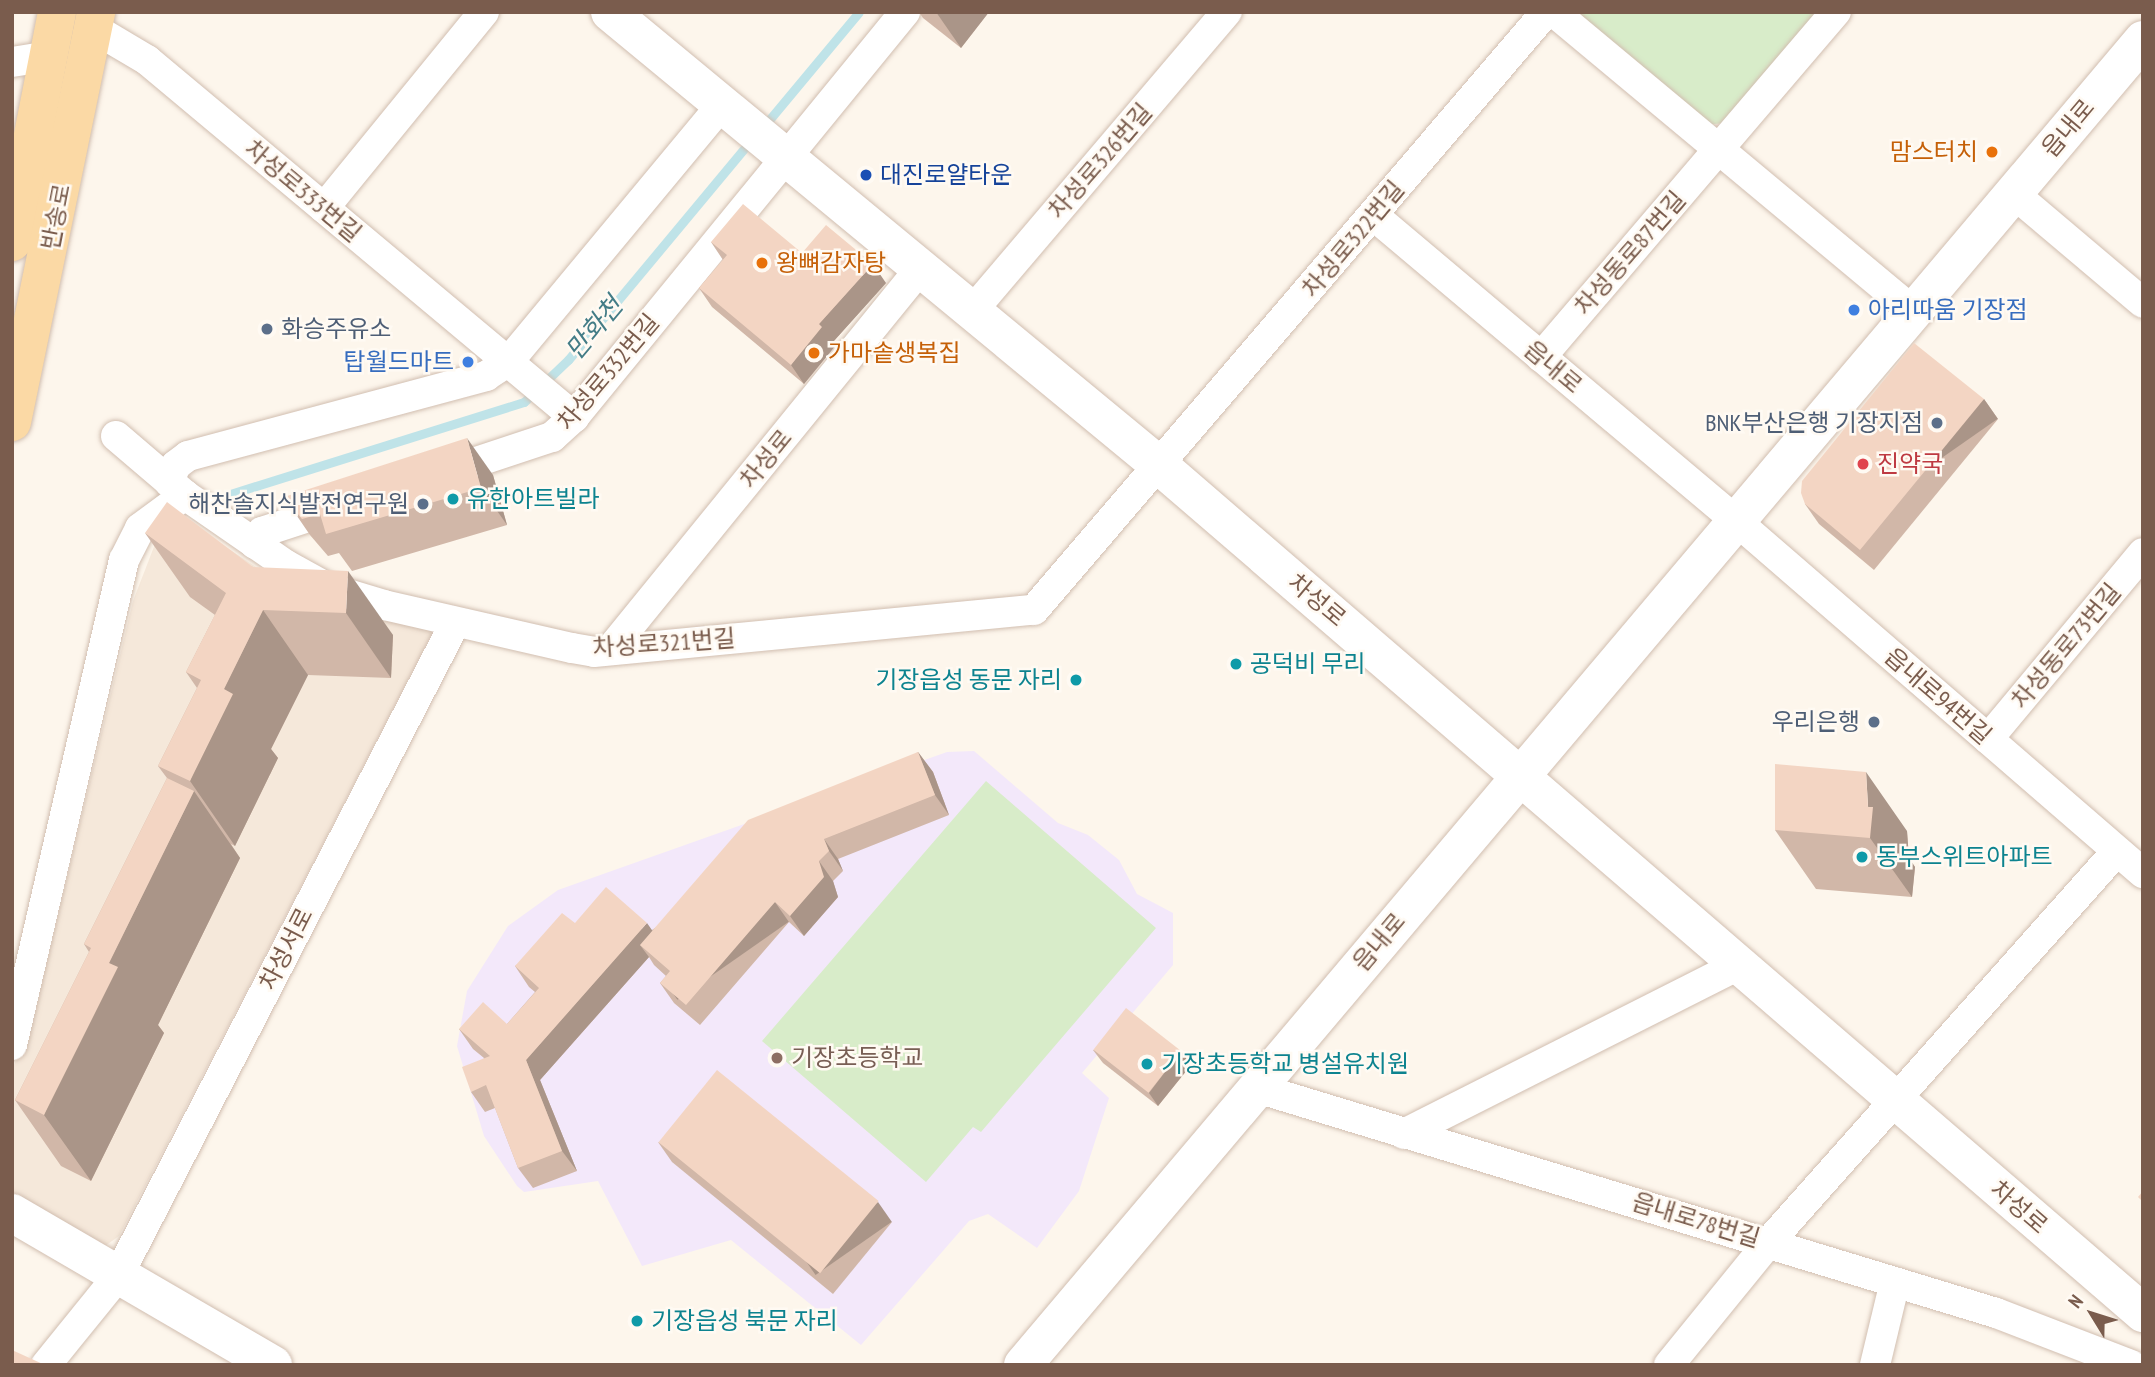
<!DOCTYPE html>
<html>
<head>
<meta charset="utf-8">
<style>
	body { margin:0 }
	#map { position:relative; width:2155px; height:1377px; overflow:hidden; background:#fdf6ec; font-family:"PT Sans Narrow","Noto Sans KR",sans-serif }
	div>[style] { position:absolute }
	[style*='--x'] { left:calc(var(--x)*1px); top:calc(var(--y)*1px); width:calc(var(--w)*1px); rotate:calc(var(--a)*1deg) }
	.residential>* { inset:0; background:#f5e8da }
	.education>* { inset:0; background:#f3e8fa }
	.green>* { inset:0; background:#d8ecc9 }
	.stream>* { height:9px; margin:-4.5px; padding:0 4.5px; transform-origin:4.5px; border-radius:4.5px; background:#bfe3e8 }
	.roads { filter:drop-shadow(0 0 2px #d1beb0) drop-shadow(0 0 2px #d1beb0) }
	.street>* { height:30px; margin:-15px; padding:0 15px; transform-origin:15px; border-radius:15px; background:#fff }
	.secondary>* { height:38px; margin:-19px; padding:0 19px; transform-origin:19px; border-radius:19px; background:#fff }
	.primary>* { height:38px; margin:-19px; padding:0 19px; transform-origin:19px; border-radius:19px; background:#fbd9a5 }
	.wall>* { inset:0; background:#d1b7a8 }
	.shaded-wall>* { inset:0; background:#aa9588; transform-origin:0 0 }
	.building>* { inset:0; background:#f3d5c3; transform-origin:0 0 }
	.dots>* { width:19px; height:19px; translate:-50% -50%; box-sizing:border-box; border:4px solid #fffaf3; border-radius:50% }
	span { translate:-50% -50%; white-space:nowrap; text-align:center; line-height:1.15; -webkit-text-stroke:5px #fffaf3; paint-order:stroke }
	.street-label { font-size:24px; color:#7a5c4d }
	.food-label { font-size:24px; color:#c56008 }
	.right { translate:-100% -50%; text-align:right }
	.left { translate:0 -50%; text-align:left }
	.transit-label { font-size:24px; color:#164399 }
	.shop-label { font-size:24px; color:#366cbe }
	.service-label { font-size:24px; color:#4e5e75 }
	.health-label { font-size:24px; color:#be3a42 }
	.culture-label { font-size:24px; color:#0d838f }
	.education-label { font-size:24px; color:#785e54 }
	.water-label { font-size:26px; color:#437c86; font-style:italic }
	.frame { position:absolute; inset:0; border:14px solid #7a5c4d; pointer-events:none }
	.north { position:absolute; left:2057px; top:1279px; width:70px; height:70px; -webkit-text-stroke:5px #fffaf3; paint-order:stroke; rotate:308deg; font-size:19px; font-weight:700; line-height:28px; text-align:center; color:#7a5c4d }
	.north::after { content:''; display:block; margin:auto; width:24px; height:32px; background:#7a5c4d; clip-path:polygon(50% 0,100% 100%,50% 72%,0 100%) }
</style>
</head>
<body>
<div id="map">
	<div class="residential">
		<i style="clip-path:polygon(182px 518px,280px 583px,434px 630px,119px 1236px,105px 1246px,12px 1195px,12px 1069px,31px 1029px,133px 601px,157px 539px)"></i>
	</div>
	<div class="education">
		<i style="clip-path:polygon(974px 751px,1058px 823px,1088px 835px,1119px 860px,1137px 894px,1173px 913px,1173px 965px,1082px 1073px,1109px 1098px,1079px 1191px,1037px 1248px,988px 1214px,969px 1221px,861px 1345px,731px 1240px,642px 1266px,598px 1181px,524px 1192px,517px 1186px,484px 1136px,457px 1046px,467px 991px,508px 926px,558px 890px,947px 752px)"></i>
	</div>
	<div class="green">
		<i style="clip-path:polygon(1578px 12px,1820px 12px,1734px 122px,1705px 125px,1578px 18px)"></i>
		<i style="clip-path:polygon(986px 781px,1156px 928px,981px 1132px,973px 1127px,926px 1182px,762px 1041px)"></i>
	</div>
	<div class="stream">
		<i style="--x:764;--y:126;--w:148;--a:-50.2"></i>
		<i style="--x:227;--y:495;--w:311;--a:-17.4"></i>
		<i style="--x:524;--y:402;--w:61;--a:-43.7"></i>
		<i style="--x:568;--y:360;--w:288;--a:-50.2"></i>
	</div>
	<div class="roads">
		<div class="street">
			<i style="--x:1554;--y:12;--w:466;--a:39.8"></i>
			<i style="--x:93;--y:28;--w:63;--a:30.7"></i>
			<i style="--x:147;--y:60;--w:557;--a:39.9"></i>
			<i style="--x:12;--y:62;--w:36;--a:-9"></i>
			<i style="--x:2013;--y:193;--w:170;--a:40.2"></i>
			<i style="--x:324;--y:208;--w:253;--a:-50.8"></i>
			<i style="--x:1373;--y:215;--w:472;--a:40.1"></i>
			<i style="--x:1734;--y:519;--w:541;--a:40.88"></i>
			<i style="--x:973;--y:310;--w:392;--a:-49.6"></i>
			<i style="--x:1541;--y:357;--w:454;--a:-49.5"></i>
			<i style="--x:116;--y:436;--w:91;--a:40.5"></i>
			<i style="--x:185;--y:495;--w:123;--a:34.7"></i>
			<i style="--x:286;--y:565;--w:48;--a:28.7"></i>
			<i style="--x:328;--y:588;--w:59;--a:16.9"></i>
			<i style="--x:384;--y:605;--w:193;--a:12.9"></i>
			<i style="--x:572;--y:648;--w:22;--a:10"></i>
			<i style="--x:594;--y:652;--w:442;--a:-5.5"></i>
			<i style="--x:1034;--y:610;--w:787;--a:-49.43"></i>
			<i style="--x:446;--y:472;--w:112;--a:-18.3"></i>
			<i style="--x:552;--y:437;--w:30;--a:-42"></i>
			<i style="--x:574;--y:417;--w:523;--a:-50.74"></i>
			<i style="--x:169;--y:482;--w:18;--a:-68"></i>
			<i style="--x:176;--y:465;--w:15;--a:-37"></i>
			<i style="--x:188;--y:456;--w:309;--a:-15"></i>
			<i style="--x:486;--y:376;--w:27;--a:-33"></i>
			<i style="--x:509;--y:361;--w:334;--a:-50.3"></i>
			<i style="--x:255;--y:544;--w:14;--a:-60"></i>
			<i style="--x:262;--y:532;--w:81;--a:-18"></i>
			<i style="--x:611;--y:649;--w:491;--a:-50.9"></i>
			<i style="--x:1988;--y:739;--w:242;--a:-50.2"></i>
			<i style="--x:12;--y:1045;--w:498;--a:-77"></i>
			<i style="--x:124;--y:560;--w:36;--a:-63"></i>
			<i style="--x:140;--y:528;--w:56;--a:-36.3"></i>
			<i style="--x:1257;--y:1088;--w:772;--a:16.93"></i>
			<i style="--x:1996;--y:1313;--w:145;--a:21.1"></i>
			<i style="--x:1404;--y:1134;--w:377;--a:-26.8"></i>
			<i style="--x:46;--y:1365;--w:114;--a:-51"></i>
			<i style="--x:118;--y:1276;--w:735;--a:-62.7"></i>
			<i style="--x:1669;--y:1365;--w:159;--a:-50.9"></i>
			<i style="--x:1769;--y:1242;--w:523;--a:-48.33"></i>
			<i style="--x:1875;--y:1365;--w:85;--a:-76.5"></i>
		</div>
		<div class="secondary">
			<i style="--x:610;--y:12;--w:713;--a:39.54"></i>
			<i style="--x:1160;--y:466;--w:1298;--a:40.75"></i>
			<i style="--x:12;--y:1213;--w:302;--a:30.2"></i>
			<i style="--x:1023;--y:1365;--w:1735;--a:-49.79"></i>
		</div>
		<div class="primary">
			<i style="--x:12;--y:242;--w:234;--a:-78.9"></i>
			<i style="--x:12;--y:422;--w:419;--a:-78.4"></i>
		</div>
	</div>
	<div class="wall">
		<i style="clip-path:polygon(919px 12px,989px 12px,961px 48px,923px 18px)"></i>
		<i style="clip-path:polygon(711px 242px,802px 253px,886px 283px,833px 342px,836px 345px,804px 384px,712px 307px,699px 288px,723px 260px)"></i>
		<i style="clip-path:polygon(1984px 399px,1998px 419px,1874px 570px,1819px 524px,1805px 504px)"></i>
		<i style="clip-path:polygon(493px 475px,507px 525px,352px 571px,339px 553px,328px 556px,310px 535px,284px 497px)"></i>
		<i style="clip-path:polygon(145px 533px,253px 567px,393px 635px,391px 678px,308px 675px,271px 749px,278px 758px,235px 846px,231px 844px,240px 858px,158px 1025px,164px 1033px,91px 1181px,61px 1166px,15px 1100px,89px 952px,84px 944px,167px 778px,158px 766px,197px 688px,186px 672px,215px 615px,190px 597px)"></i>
		<i style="clip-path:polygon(918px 752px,933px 772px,949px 815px,838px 859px,843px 871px,833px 881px,838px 897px,804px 936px,789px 922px,700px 1025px,674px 1003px,660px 983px,666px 976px,654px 965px,649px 957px,540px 1080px,577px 1171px,533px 1188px,518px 1168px,495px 1108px,485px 1112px,471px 1092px,484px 1058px,473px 1049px,459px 1029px,507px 1024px,535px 992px,529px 987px,515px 966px,575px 923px,652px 930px)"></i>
		<i style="clip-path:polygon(1775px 830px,1907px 831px,1909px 858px,1915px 867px,1912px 897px,1816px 889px)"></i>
		<i style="clip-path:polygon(1093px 1050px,1181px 1051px,1191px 1065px,1158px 1106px,1103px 1063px)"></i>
		<i style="clip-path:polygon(658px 1142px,892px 1222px,833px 1294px,672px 1162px)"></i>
	</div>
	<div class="shaded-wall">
		<i style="clip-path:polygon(936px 12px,989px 12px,961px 48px)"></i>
		<i style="clip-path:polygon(873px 264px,886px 283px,833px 342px,836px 345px,804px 384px,791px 365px,819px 324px)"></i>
		<i style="left:1984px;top:399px;width:24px;height:195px;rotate:55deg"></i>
		<i style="clip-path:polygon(467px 438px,493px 475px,507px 525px,481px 488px)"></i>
		<i style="clip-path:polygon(348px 571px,393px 635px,391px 678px,346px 613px)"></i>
		<i style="clip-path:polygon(263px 610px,308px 675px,271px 749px,278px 758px,235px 846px,190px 781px,224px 689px)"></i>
		<i style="clip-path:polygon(918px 752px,933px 772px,949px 815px,935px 795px)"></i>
		<i style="clip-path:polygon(1866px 772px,1907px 831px,1909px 858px,1915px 867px,1912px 897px,1870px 838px)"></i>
		<i style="clip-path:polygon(194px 791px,240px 858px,158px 1025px,164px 1033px,91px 1181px,44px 1115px,109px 963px)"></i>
		<i style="clip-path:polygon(824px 839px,838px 859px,843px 871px,829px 851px)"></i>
		<i style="clip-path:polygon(819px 861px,833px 881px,838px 897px,804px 936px,790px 916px)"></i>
		<i style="left:775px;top:902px;width:24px;height:136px;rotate:55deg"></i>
		<i style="clip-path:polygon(647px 923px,661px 943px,640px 945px,649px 957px,540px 1080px,577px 1171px,562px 1151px,526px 1060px)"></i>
		<i style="clip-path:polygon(1181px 1051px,1191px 1065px,1158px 1106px,1149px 1093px)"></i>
		<i style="left:878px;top:1202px;width:24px;height:93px;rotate:55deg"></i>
	</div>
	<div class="building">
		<i style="clip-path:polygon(743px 204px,802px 253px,826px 225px,873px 264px,819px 324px,822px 327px,791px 365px,699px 288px,727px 255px,711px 242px)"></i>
		<i style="clip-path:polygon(1914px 343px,1984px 399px,1860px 550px,1805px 504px,1801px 493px,1802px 481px)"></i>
		<i style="clip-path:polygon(467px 438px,481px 488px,326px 534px,320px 514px,302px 519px,284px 497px)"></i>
		<i style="clip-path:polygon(167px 502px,253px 567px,348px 571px,346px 613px,263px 610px,224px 689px,233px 694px,190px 781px,158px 766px,201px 680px,186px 672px,226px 593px,145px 533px)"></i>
		<i style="clip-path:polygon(918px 752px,935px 795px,824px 839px,829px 851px,819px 861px,824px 877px,790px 916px,775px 902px,686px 1005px,660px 983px,670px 971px,640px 945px,748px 820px)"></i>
		<i style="clip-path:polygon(1775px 764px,1866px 772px,1868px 807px,1873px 807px,1870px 838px,1775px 830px)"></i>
		<i style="clip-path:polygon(167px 778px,194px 791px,109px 963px,118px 967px,44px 1115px,15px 1100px,91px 948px,84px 944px)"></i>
		<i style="clip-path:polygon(606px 887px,647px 923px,526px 1060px,562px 1151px,518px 1168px,486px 1085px,471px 1092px,462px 1067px,490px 1056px,459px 1029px,483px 1002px,507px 1024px,539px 988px,515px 966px,562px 913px,575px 923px)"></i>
		<i style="left:1126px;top:1008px;width:70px;height:53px;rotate:38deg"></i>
		<i style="left:717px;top:1070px;width:208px;height:93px;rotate:39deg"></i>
		<i style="clip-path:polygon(2143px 1191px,2143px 1202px,2138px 1197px)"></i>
		<i style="clip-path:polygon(12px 1350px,45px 1365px,12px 1365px)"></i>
	</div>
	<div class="dots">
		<i style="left:1992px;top:152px;background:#e8710a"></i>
		<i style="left:866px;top:175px;background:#1a4fb4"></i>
		<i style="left:762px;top:263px;background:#e8710a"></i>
		<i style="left:1854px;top:310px;background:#3f7fe0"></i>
		<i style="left:267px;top:329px;background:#5c6f8a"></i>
		<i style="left:814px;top:353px;background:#e8710a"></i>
		<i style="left:468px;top:362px;background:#3f7fe0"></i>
		<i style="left:1937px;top:423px;background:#5c6f8a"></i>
		<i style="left:1863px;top:464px;background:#e0444e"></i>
		<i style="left:453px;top:499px;background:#0f9aa8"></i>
		<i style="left:423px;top:504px;background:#5c6f8a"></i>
		<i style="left:1236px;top:664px;background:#0f9aa8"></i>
		<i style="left:1076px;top:680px;background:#0f9aa8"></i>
		<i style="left:1874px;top:722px;background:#5c6f8a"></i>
		<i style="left:1862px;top:857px;background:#0f9aa8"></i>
		<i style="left:777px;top:1058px;background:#8d6e63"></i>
		<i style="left:1147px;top:1064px;background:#0f9aa8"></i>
		<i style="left:637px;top:1321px;background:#0f9aa8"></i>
	</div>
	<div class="street-label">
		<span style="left:2068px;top:128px;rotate:-50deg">읍내로</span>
		<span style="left:1100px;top:161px;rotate:-49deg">차성로326번길</span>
		<span style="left:303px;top:191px;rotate:40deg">차성로333번길</span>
		<span style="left:56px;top:217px;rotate:-79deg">반송로</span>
		<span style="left:1353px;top:239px;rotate:-50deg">차성로322번길</span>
		<span style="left:1630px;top:253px;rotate:-49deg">차성동로87번길</span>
		<span style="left:1553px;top:367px;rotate:40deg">읍내로</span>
		<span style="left:608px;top:372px;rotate:-50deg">차성로332번길</span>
		<span style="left:766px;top:459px;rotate:-51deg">차성로</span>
		<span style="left:1317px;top:600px;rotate:40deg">차성로</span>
		<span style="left:664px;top:643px;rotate:-4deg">차성로321번길</span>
		<span style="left:2066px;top:646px;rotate:-50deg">차성동로73번길</span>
		<span style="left:1938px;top:696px;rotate:41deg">읍내로94번길</span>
		<span style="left:1379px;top:942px;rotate:-50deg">읍내로</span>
		<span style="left:286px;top:949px;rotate:-63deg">차성서로</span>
		<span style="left:2019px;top:1207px;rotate:41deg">차성로</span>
		<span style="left:1696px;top:1220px;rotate:17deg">읍내로78번길</span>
	</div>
	<div class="food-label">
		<span class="right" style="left:1978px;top:152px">맘스터치</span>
		<span class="left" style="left:776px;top:263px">왕뼈감자탕</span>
		<span class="left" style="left:828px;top:353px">가마솥생복집</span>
	</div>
	<div class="transit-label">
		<span class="left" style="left:880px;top:175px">대진로얄타운</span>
	</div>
	<div class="shop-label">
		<span class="left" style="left:1868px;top:310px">아리따움 기장점</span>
		<span class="right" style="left:454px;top:362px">탑월드마트</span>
	</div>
	<div class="service-label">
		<span class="left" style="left:281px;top:329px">화승주유소</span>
		<span class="right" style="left:1923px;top:423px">BNK부산은행 기장지점</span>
		<span class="right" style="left:409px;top:504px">해찬솔지식발전연구원</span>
		<span class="right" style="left:1860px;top:722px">우리은행</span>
	</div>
	<div class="health-label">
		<span class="left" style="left:1877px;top:464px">진약국</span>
	</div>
	<div class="culture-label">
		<span class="left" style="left:467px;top:499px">유한아트빌라</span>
		<span class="left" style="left:1250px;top:664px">공덕비 무리</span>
		<span class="right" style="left:1062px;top:680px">기장읍성 동문 자리</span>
		<span class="left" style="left:1876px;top:857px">동부스위트아파트</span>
		<span class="left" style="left:1161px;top:1064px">기장초등학교 병설유치원</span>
		<span class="left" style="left:651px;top:1321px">기장읍성 북문 자리</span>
	</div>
	<div class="education-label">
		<span class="left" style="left:791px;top:1058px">기장초등학교</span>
	</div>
	<div class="water-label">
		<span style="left:594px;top:328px;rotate:-50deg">만화천</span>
	</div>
	<div class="frame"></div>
	<div class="north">N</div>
</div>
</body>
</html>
